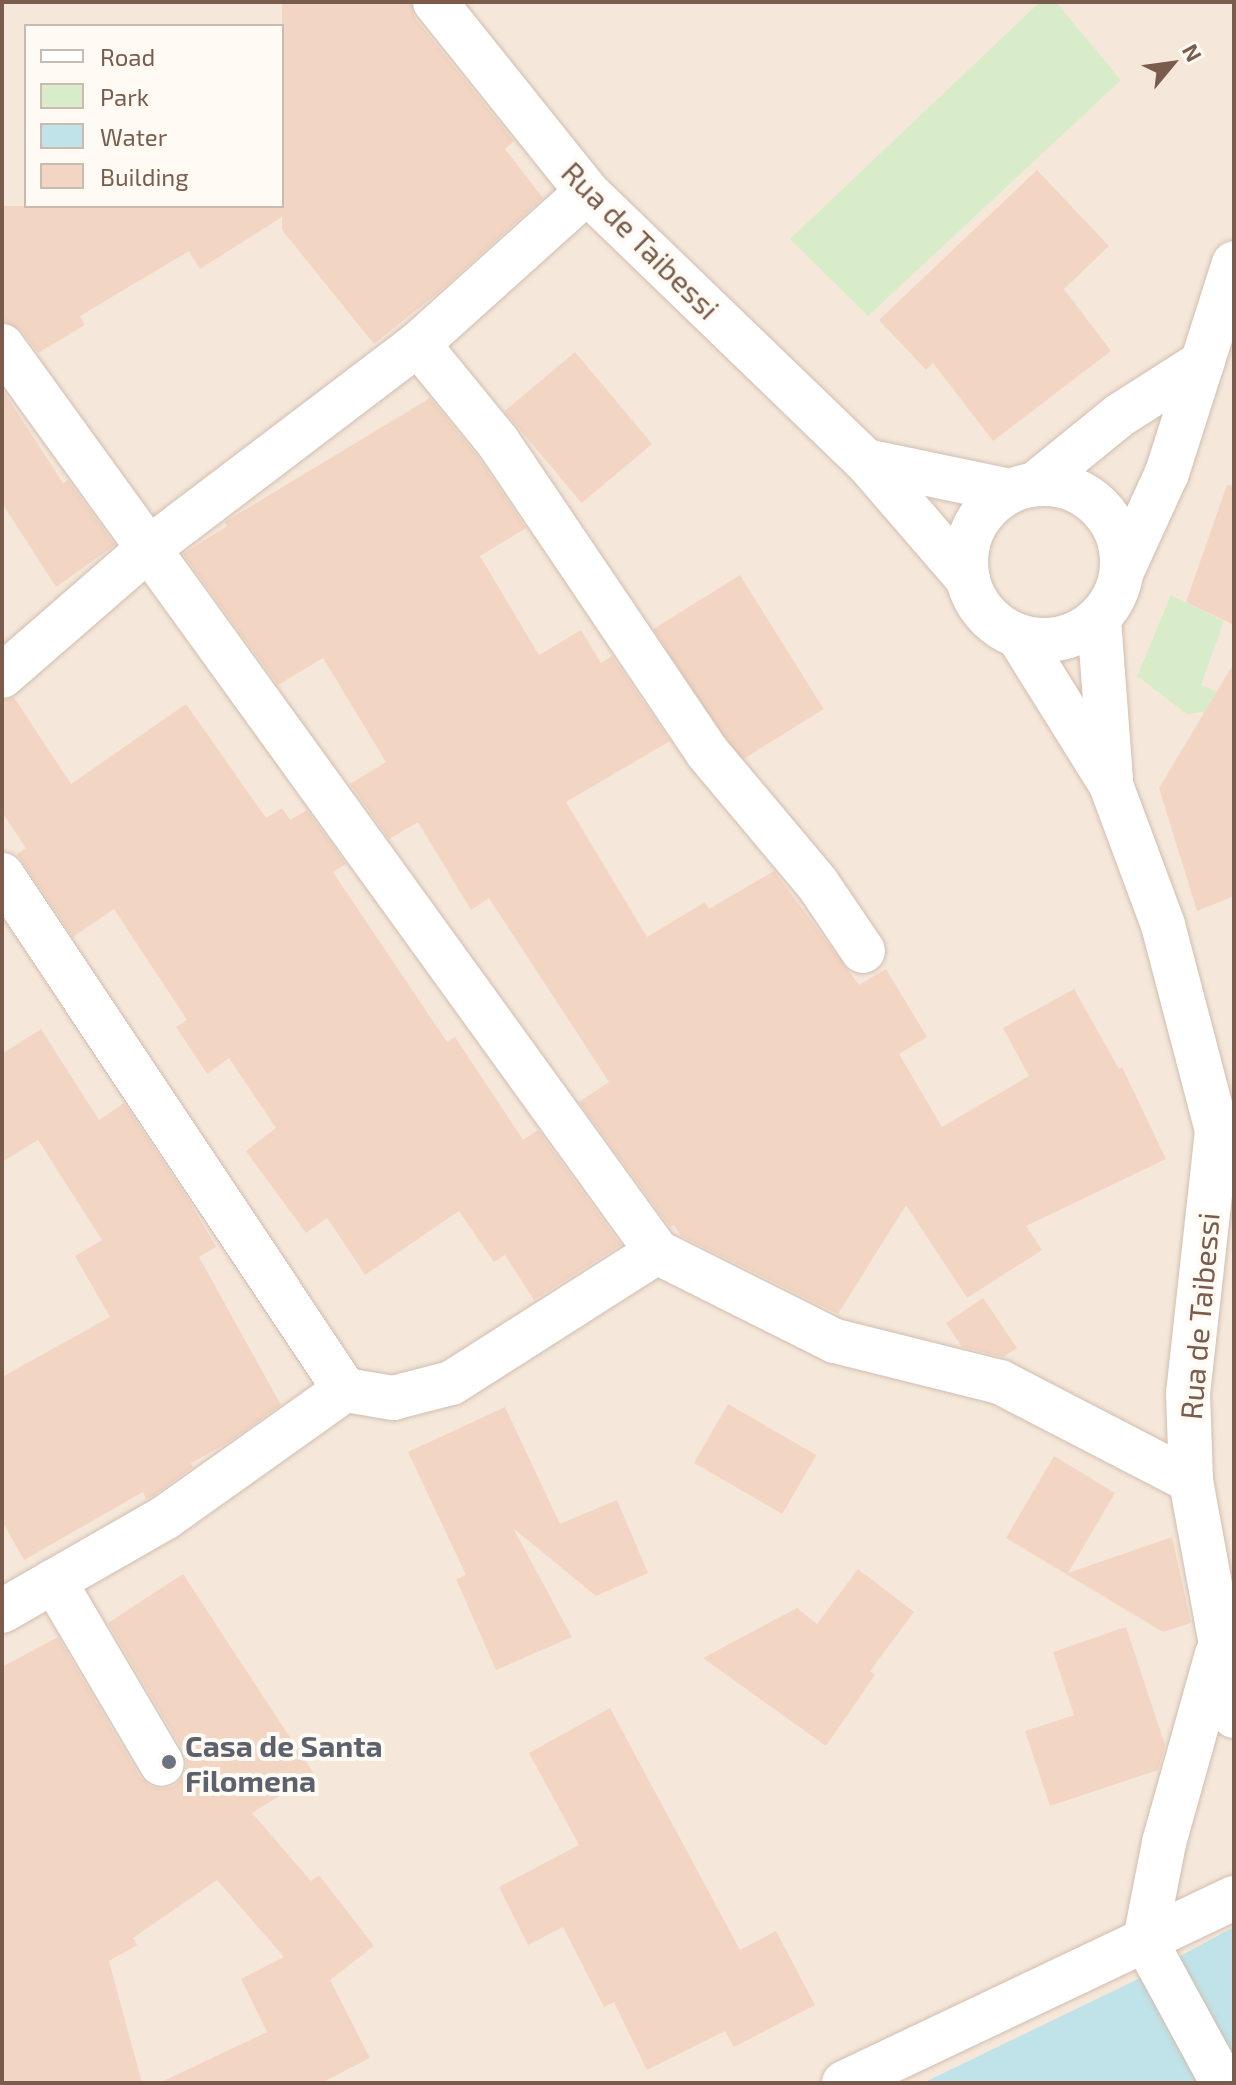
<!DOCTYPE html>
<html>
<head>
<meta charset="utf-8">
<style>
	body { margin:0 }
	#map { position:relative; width:1236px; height:2085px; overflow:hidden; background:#fdf6ec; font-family:"Exo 2",sans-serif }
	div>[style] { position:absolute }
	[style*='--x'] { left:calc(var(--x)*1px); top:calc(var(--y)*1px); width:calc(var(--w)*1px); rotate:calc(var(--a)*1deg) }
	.residential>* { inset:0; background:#f5e8da }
	.green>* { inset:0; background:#d8ecc9 }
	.water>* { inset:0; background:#bfe3e8 }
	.building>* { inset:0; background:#f3d5c3; transform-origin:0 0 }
	.roads { filter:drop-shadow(0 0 2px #d1beb0) drop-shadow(0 0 2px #d1beb0) }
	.minor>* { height:44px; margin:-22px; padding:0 22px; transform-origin:22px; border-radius:22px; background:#fff }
	.tertiary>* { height:44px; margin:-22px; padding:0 22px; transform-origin:22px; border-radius:22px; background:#fff }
	.tertiary>.ring { margin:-22px; padding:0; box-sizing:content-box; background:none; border:44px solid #fff; border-radius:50% }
	.dots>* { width:22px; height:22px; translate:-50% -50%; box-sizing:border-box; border:4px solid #fffaf3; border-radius:50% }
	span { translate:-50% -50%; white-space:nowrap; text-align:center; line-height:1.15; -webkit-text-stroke:8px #fffaf3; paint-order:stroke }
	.street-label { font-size:30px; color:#7a5c4d }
	.worship-label { font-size:30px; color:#5b616d; font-weight:700 }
	.left { translate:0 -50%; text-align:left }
	.frame { position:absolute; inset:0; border:4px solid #7a5c4d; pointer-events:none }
	.legend { position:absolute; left:24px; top:24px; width:260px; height:184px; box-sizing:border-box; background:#fffaf3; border:2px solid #cabbb1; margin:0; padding:10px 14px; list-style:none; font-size:24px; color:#7a5c4d }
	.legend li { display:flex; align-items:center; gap:16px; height:40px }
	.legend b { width:40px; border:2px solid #cabbb1 }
	.north { position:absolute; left:1132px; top:24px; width:80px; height:80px; -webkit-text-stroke:6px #fffaf3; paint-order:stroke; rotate:61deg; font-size:22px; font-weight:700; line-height:32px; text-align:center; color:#7a5c4d }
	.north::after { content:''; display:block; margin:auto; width:28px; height:36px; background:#7a5c4d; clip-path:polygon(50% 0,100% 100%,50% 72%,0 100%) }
</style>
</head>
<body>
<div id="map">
	<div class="residential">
		<i style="clip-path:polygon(evenodd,2px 2px,1234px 2px,1234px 2083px,2px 2083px,2px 2px,26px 26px,282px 26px,282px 206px,26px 206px,26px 26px)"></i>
	</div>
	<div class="green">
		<i style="clip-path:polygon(1040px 2px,1056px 2px,1121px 80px,868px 316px,790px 239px)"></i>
		<i style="clip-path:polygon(1171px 595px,1224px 621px,1201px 685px,1234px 698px,1224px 732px,1202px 712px,1187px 714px,1137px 676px)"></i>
	</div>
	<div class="water">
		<i style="clip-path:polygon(1234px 1927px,1234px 2083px,923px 2083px,1132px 1982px)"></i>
	</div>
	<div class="building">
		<i style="clip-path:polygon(282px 2px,411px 2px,415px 18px,514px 141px,505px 149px,543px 198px,440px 291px,374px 344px,282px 230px,282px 217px,200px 269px,189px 251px,80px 316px,85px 325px,38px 353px,22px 331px,2px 320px,2px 206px,282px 206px)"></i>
		<i style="clip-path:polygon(1037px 170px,1109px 246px,1064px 289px,1111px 351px,993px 441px,933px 363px,926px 370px,879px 320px)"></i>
		<i style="left:575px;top:352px;width:120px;height:92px;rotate:50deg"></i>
		<i style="clip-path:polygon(2px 389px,63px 483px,68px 480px,115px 545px,56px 587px,2px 503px)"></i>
		<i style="clip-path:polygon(430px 398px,478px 457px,526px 528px,480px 556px,539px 655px,581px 630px,601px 663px,612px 656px,670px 741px,566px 802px,647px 937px,705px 902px,709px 909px,774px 871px,859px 985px,886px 969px,927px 1037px,899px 1054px,942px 1127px,1029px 1076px,1003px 1028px,1074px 989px,1119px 1069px,1122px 1067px,1166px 1159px,1026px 1226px,1042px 1250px,967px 1298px,906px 1205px,838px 1314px,681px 1236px,674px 1225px,670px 1227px,579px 1102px,609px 1082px,489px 898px,471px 910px,418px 822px,389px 839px,350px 784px,386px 762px,323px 658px,278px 685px,183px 554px,227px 526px,225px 522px,228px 520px)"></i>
		<i style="clip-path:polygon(1227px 485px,1234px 486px,1234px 625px,1186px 602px)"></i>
		<i style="left:740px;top:575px;width:158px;height:102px;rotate:58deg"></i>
		<i style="clip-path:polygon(1234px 663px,1234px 896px,1197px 911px,1159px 788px)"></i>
		<i style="clip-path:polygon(14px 697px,71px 784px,186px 704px,266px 818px,282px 808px,290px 820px,307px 810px,346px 864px,333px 872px,447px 1042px,455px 1037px,523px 1140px,538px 1130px,621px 1245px,534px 1300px,505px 1255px,494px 1262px,459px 1211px,365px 1275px,327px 1218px,306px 1233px,246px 1151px,276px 1128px,229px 1058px,207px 1074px,176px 1027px,187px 1020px,114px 909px,73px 937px,17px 854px,26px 848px,2px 812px,2px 700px)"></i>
		<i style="clip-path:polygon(41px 1029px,99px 1120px,124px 1103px,188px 1199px,216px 1247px,199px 1257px,281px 1405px,229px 1442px,191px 1463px,193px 1467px,153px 1496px,146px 1499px,143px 1492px,24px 1560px,2px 1521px,2px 1377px,110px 1317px,75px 1256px,102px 1240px,38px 1140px,2px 1162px,2px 1054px)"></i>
		<i style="clip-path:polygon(983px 1298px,1017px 1348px,1003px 1357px,962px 1347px,946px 1323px)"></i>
		<i style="left:728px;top:1404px;width:102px;height:68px;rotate:30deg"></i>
		<i style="clip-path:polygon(505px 1407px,560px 1524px,617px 1500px,648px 1573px,596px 1596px,513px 1528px,572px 1637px,496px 1670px,456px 1579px,466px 1575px,408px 1452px)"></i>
		<i style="clip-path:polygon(1054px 1456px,1115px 1493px,1068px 1573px,1172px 1537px,1191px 1623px,1163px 1632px,1006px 1538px)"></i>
		<i style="clip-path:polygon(858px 1569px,914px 1612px,870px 1671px,875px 1675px,826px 1746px,703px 1658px,797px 1608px,817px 1624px)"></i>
		<i style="clip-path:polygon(183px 1574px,314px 1774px,252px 1813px,311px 1881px,319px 1875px,374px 1946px,330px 1980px,370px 2058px,321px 2083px,159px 2083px,267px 2032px,241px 1979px,284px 1957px,217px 1880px,133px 1938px,137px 1945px,109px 1961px,142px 2083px,2px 2083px,2px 1667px,58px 1637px,140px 1777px,150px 1786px,161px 1789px,174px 1786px,184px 1776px,187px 1765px,184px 1752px,108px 1623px)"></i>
		<i style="clip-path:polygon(1126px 1627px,1165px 1745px,1158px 1770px,1050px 1806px,1025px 1731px,1074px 1715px,1053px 1652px)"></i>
		<i style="clip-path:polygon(610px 1708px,740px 1950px,776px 1931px,815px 2005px,734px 2047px,725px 2031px,647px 2070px,614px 2002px,604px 2007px,563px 1927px,528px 1945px,499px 1887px,579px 1845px,529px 1753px)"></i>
	</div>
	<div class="roads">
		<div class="minor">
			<i style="--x:418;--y:344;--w:127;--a:50.8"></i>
			<i style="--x:498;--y:442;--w:374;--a:56"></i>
			<i style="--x:707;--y:752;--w:171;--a:50"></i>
			<i style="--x:817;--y:883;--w:82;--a:55.9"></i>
			<i style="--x:2;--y:346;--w:1118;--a:54.13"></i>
			<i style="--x:657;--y:1252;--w:244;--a:147.5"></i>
			<i style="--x:451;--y:1383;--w:60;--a:165.5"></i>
			<i style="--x:393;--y:1398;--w:49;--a:-170.5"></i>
			<i style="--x:345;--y:1390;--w:619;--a:-123.66"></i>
			<i style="--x:2;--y:676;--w:194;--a:-41"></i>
			<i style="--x:148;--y:549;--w:339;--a:-37.2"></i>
			<i style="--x:418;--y:344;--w:227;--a:-42"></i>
			<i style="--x:657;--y:1252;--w:199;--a:26.6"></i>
			<i style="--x:835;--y:1341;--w:170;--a:14"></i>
			<i style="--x:1000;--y:1382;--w:215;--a:27.4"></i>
			<i style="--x:54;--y:1581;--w:212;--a:59.5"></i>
			<i style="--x:2;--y:1611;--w:189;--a:-29.8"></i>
			<i style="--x:166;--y:1517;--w:219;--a:-35.4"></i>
			<i style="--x:844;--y:2083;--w:432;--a:-25.4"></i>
		</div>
		<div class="tertiary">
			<i style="--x:435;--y:2;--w:243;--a:51.3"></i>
			<i style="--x:587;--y:192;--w:388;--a:44"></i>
			<i style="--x:866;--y:461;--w:156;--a:49.2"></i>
			<i style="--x:866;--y:461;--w:146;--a:11.8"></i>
			<i style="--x:1035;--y:484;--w:109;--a:-39.1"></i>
			<i style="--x:1120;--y:415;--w:98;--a:-32.6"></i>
			<i class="ring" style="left:966px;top:484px;width:112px;height:112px"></i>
			<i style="--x:1123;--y:569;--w:106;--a:-65.4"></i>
			<i style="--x:1167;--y:473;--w:220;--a:-72.3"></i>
			<i style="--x:1099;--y:620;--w:159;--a:85.7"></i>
			<i style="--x:1019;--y:637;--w:174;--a:58.1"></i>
			<i style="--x:1111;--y:785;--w:149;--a:69.6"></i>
			<i style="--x:1163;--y:925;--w:213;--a:75.3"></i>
			<i style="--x:1217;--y:1131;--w:264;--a:96.3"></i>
			<i style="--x:1188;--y:1393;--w:88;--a:88"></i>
			<i style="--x:1191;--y:1481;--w:239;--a:79.6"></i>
			<i style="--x:1217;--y:1654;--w:196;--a:105.7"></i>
			<i style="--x:1164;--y:1843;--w:99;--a:101.1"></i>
			<i style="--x:1145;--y:1940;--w:163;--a:61.4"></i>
		</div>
	</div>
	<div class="dots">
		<i style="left:169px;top:1762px;background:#6b7280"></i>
	</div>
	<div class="street-label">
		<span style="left:641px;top:240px;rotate:45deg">Rua de Taibessi</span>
		<span style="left:1199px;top:1316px;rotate:-85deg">Rua de Taibessi</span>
	</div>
	<div class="worship-label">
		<span class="left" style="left:185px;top:1762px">Casa de Santa<br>Filomena</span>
	</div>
	<div class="frame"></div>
	<ul class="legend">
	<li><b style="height:10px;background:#fff"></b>Road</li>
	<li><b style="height:22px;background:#d8ecc9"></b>Park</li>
	<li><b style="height:22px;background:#bfe3e8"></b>Water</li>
	<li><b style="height:22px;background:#f3d5c3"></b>Building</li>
	</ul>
	<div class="north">N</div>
</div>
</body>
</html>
